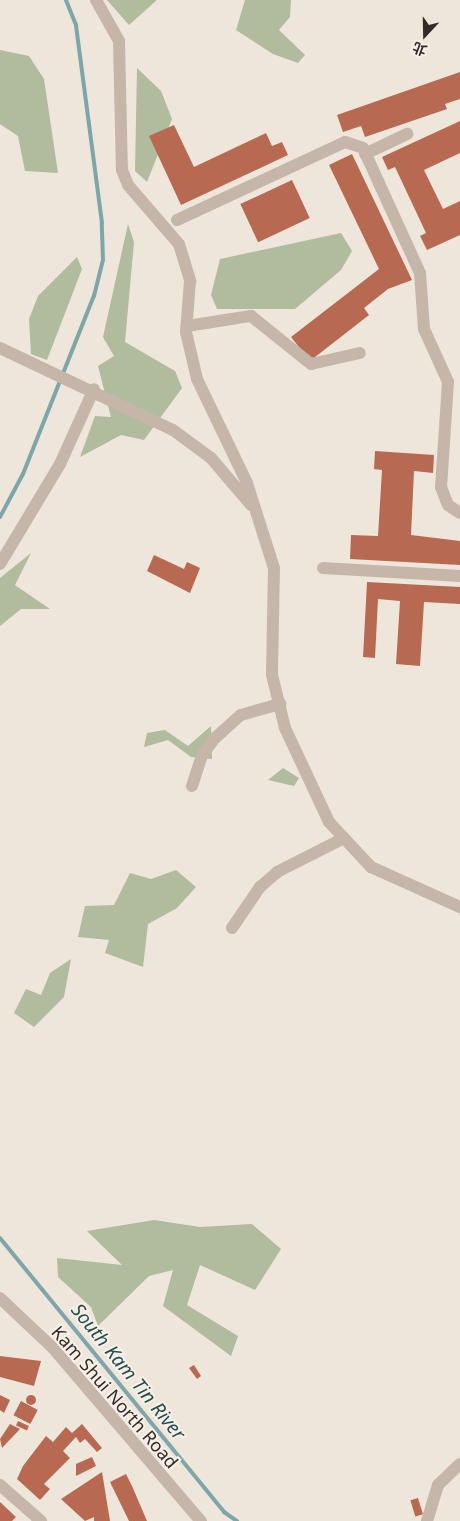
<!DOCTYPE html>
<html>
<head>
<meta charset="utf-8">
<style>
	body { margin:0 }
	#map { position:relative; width:460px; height:1521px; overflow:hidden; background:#eee6db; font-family:"Noto Sans","Noto Sans TC",sans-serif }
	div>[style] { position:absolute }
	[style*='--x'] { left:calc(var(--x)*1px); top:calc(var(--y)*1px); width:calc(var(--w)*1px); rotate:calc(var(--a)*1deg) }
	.green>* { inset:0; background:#b1bb9d }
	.stream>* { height:4px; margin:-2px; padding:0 2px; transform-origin:2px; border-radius:2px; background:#7ea6a8 }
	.building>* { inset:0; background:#b76a51; transform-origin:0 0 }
	.round { border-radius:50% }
	.minor>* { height:12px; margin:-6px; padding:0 6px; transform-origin:6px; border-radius:6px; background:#c5b6a9 }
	span { translate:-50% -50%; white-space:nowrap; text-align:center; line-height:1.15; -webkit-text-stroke:4px #f7f0e7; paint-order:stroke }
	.street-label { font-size:18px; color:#332b28 }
	.water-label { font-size:19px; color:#234c4f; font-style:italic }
	.north { position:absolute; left:400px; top:10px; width:50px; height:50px; -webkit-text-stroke:4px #f7f0e7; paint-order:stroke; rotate:201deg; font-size:14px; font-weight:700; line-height:20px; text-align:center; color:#332b28 }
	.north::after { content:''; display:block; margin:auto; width:18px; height:22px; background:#332b28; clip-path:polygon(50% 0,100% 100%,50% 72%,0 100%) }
</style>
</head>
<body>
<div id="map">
	<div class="green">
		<i style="clip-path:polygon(107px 0,157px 0,129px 25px)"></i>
		<i style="clip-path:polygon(245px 0,291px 0,290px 17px,279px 30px,305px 55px,298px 63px,273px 54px,236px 30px)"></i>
		<i style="clip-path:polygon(0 50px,29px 56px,44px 79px,58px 173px,25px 171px,18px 136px,0 124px)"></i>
		<i style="clip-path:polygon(137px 68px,161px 91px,172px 119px,147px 182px,135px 171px)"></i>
		<i style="clip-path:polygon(128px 224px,134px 242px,125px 342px,175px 371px,182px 388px,144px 440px,121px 435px,80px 457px,95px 416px,111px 417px,98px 366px,114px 356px,103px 337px)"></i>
		<i style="clip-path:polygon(341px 233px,352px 251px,341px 270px,295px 309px,217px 309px,211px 295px,220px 259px)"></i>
		<i style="clip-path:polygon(77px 257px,82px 269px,47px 360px,31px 354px,29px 319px,38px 296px)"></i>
		<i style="clip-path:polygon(31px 553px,15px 585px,50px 609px,21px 609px,0 626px,0 578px)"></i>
		<i style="clip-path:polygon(211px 726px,212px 759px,191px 757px,168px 740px,144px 747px,147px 733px,165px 730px,188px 746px)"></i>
		<i style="clip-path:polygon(283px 768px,299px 778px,294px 786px,268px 780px)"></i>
		<i style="clip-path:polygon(176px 870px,196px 887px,177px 908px,148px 924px,143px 967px,105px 953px,109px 940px,78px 937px,85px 906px,114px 905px,130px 873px,151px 879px)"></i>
		<i style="clip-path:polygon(71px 959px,64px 997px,34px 1027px,14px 1013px,26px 989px,41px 995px,50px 973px)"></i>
		<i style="clip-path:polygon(154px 1220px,200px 1227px,252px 1224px,281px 1249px,255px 1290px,200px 1265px,187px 1305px,238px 1336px,231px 1356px,163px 1306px,173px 1270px,149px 1276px,98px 1326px,91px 1307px,58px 1277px,57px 1258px,122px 1265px,87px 1231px)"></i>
	</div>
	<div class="stream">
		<i style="--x:0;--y:517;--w:49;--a:-61.9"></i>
		<i style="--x:23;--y:474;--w:192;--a:-68.3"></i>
		<i style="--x:94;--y:296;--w:37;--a:-76"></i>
		<i style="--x:103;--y:260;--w:37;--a:-92"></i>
		<i style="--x:102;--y:223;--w:200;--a:-97.5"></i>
		<i style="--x:76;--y:25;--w:27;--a:-112"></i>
		<i style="--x:0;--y:1238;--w:354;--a:50.7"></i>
		<i style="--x:224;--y:1512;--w:16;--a:35"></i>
	</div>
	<div class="building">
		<i style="clip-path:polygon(460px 72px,460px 99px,445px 104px,447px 109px,365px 137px,361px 126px,343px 132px,337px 115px)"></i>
		<i style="clip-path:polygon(460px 121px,460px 153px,424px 170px,443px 209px,460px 201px,460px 235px,427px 250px,420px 236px,426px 233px,395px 167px,388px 170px,382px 157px)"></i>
		<i style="clip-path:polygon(174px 125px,194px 167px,266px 133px,272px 146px,282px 142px,288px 155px,181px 205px,149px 136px)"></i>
		<i style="clip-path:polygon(352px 154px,412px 280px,388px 289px,364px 308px,369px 315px,310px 361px,291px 337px,379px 269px,329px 165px)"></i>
		<i style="left:292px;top:180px;width:42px;height:57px;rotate:65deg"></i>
		<i style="clip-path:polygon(375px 451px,434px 455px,433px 473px,414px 471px,411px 535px,460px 541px,460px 565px,350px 559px,351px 535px,378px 536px,382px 470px,374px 469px)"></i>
		<i style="clip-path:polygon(154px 555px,184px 569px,187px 562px,200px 568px,190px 593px,147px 571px)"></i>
		<i style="clip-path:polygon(367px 582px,460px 587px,460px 604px,424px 602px,420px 666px,396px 664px,400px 601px,378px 599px,375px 658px,363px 657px)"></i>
		<i style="clip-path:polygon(0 1356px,41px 1361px,34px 1386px,0 1377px)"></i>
		<i style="clip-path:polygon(194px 1365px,201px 1376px,197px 1379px,189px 1368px)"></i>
		<i style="clip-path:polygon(0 1395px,10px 1400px,4px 1413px,0 1410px)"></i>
		<i class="round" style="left:26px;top:1395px;width:10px;height:10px"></i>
		<i style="left:21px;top:1401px;width:19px;height:16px;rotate:28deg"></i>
		<i style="left:18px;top:1421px;width:12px;height:5px;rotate:24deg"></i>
		<i style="clip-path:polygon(10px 1424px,20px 1429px,2px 1448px,0 1439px)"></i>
		<i style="clip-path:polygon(82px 1424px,102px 1448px,97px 1452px,85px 1439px,80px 1443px,76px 1437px,63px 1451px,70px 1458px,44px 1484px,50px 1489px,40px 1500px,17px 1479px,23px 1466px,46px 1436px,53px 1442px,66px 1427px,72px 1433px)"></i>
		<i style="clip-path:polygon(92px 1457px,96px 1466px,76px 1476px,76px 1464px)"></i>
		<i style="clip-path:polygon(102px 1472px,110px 1521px,94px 1521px,94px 1517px,85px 1521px,61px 1499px)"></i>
		<i style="clip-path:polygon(126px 1474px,132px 1486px,147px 1521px,129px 1521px,110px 1482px)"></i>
		<i style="left:418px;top:1498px;width:17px;height:8px;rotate:73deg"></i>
		<i style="clip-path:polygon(0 1502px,16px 1517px,12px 1521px,0 1521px)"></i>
	</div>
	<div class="minor">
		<i style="--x:96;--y:0;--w:47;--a:60.7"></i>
		<i style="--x:119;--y:41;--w:129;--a:88.7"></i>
		<i style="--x:122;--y:170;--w:16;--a:68"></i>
		<i style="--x:128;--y:185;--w:78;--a:49.2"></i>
		<i style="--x:179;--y:244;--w:39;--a:73"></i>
		<i style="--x:190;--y:281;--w:51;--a:94.5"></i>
		<i style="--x:186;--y:332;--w:48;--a:76.8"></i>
		<i style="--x:197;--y:379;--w:115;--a:64.3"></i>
		<i style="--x:247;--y:483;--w:89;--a:72.4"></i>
		<i style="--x:274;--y:568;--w:107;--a:91.1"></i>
		<i style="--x:272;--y:675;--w:55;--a:76.2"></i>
		<i style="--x:285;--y:728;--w:104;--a:64.9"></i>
		<i style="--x:329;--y:822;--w:62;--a:47"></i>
		<i style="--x:371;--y:867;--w:98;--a:24.2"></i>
		<i style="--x:365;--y:154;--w:47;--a:-25.5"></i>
		<i style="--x:177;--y:220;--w:185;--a:-24.9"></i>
		<i style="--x:345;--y:142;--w:19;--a:18"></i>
		<i style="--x:363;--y:148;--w:137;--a:65.5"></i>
		<i style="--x:420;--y:273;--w:56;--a:85.9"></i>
		<i style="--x:424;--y:329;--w:58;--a:65.6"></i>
		<i style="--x:448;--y:382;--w:105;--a:93.8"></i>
		<i style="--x:441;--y:487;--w:19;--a:69"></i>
		<i style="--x:448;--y:505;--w:14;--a:34"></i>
		<i style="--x:187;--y:326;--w:65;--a:-8.9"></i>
		<i style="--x:251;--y:316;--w:77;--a:38.7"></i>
		<i style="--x:311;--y:364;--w:50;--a:-12.7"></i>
		<i style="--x:0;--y:348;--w:191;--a:25.4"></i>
		<i style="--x:173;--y:430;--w:47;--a:36.4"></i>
		<i style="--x:211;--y:458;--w:62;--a:49.6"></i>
		<i style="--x:0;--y:564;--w:117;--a:-59"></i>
		<i style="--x:60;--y:464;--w:82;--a:-65.6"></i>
		<i style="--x:323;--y:568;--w:137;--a:3.3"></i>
		<i style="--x:192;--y:786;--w:33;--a:-72"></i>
		<i style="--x:202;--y:755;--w:20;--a:-53"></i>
		<i style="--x:214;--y:739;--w:36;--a:-42"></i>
		<i style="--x:241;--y:715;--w:41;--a:-15.8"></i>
		<i style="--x:232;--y:928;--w:50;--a:-55.7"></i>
		<i style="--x:260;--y:887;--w:23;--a:-41"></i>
		<i style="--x:277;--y:872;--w:75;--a:-26.9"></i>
		<i style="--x:0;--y:1298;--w:73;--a:43.3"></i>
		<i style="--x:53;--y:1348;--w:228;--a:49.5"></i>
		<i style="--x:0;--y:1485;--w:55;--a:41.3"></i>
		<i style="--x:427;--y:1521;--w:38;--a:-73"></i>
		<i style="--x:438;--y:1485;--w:30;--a:-44"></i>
	</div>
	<div class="street-label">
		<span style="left:115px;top:1397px;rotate:49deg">Kam Shui North Road</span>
	</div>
	<div class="water-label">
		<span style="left:128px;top:1372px;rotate:51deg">South Kam Tin River</span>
	</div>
	<div class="north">北</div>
</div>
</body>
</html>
